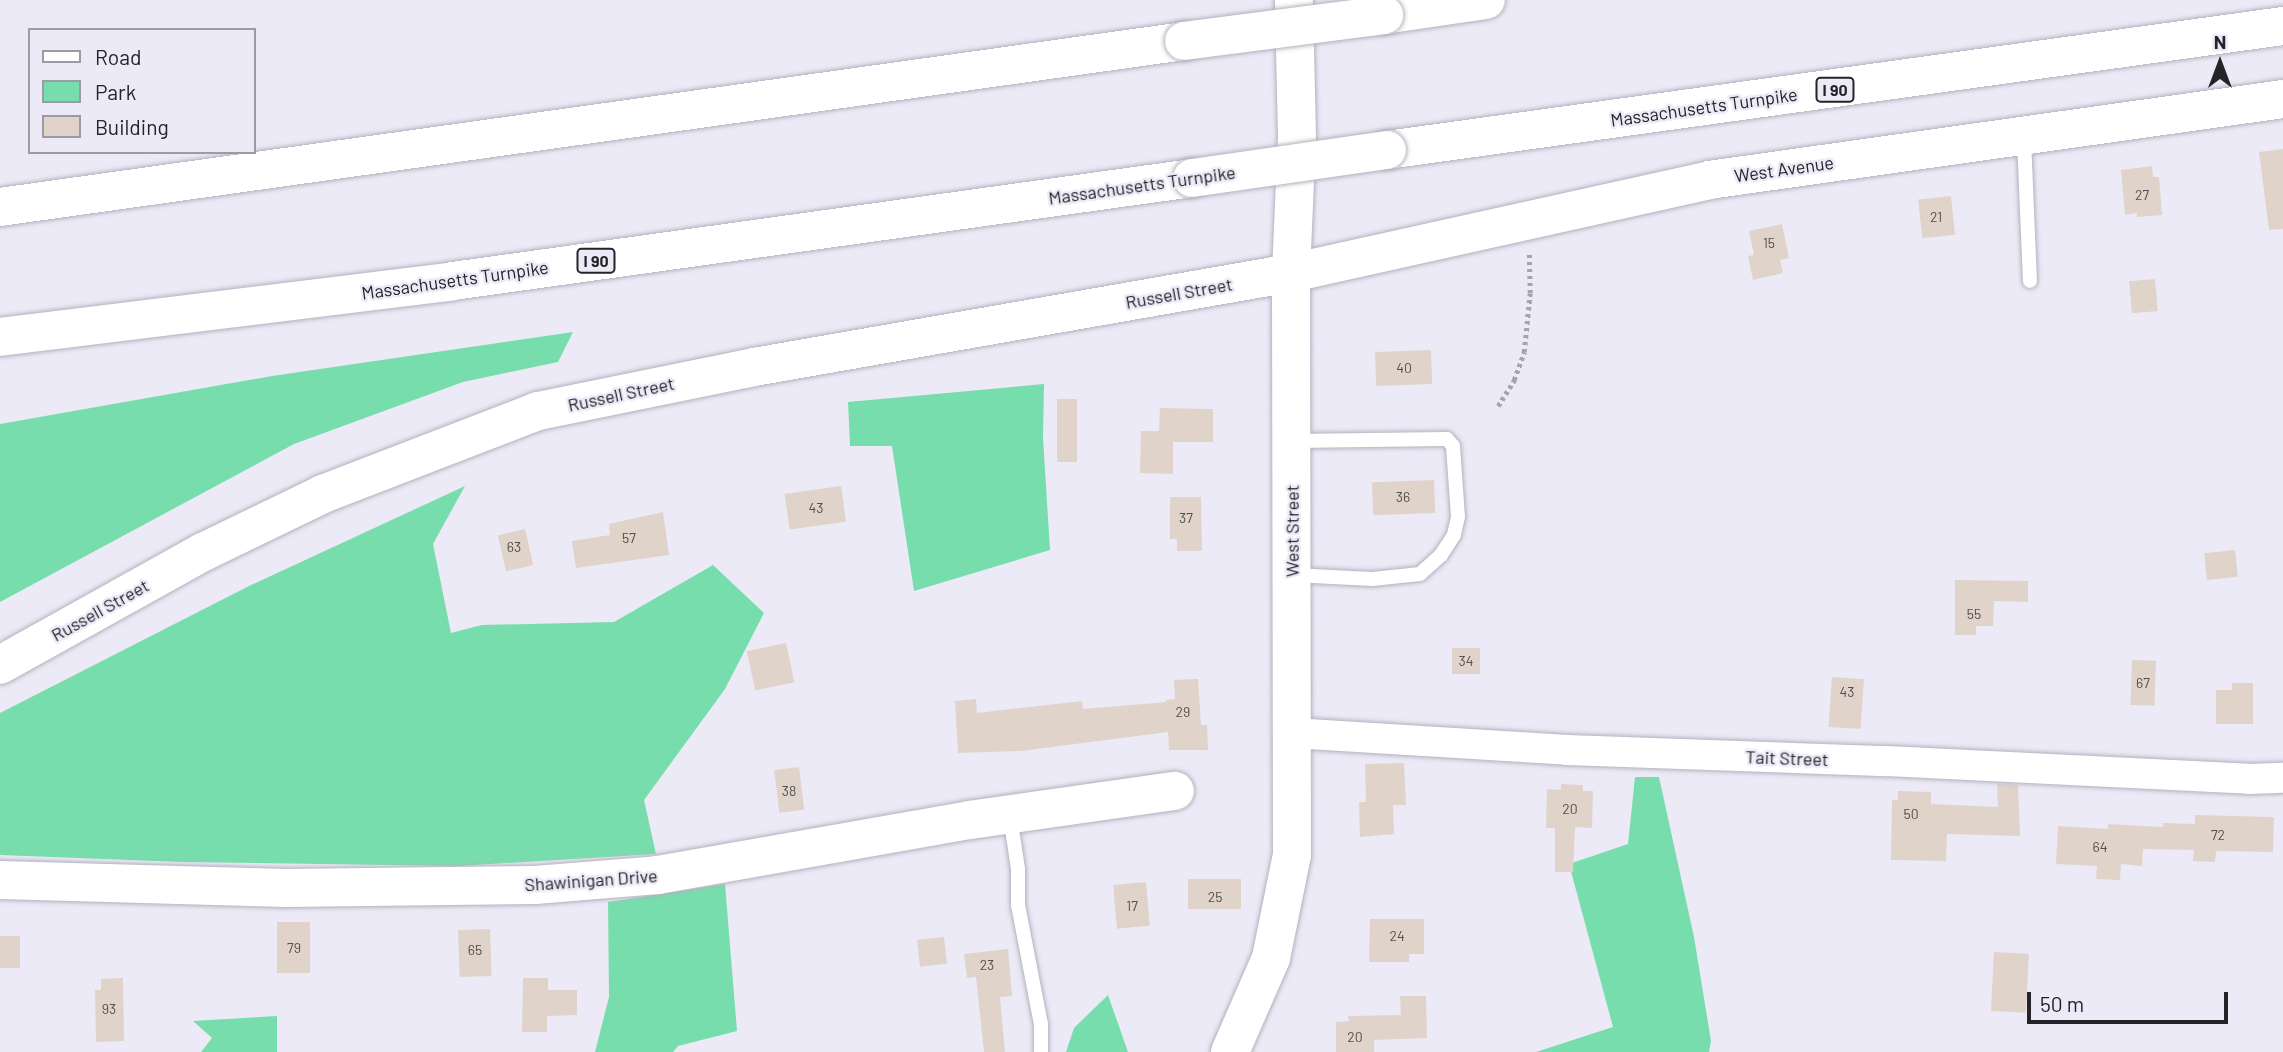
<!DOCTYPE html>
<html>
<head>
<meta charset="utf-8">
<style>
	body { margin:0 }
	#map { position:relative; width:2283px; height:1052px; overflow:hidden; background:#eceaf7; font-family:Barlow,sans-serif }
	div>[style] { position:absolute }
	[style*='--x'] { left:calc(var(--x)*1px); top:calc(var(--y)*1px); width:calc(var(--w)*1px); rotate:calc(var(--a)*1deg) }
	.green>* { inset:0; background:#78ddad }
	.building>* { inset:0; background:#e0d4ca; transform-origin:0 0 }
	.path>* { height:4.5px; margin-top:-2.25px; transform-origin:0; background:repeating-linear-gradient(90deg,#a5a3ae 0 3.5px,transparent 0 7px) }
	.roads { filter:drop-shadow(0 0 2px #b2b1be) drop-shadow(0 0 2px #b2b1be) }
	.lane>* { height:14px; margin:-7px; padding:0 7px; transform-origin:7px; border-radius:7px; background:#fff }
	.street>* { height:30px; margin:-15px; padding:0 15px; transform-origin:15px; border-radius:15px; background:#fff }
	.secondary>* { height:38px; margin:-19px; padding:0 19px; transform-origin:19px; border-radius:19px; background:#fff }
	.highway>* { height:38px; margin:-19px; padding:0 19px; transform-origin:19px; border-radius:19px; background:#fff }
	.bridges { filter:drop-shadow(0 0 2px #b2b1be) drop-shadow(0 0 2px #b2b1be) }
	.highway-bridge>* { height:38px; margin:-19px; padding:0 19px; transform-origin:19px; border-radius:19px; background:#fff }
	span { translate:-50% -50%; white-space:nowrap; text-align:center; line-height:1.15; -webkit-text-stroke:5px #eceaf7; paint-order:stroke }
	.number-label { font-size:14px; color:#534f50 }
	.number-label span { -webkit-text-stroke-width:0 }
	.shield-label span { padding:2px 5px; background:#eceaf7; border:2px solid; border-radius:5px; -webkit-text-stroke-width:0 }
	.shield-label { font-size:16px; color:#242328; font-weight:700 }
	.street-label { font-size:18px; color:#242328 }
	.legend { position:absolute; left:28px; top:28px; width:228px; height:126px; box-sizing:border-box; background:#eceaf7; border:2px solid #9c9aa4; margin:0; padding:9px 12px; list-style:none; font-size:21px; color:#242328 }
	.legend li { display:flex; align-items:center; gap:14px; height:35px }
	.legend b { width:35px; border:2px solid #9c9aa4 }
	.north { position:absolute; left:2185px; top:28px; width:70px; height:70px; -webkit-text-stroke:5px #eceaf7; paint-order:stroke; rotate:0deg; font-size:19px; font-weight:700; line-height:28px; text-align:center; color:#242328 }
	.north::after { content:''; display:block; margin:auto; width:24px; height:32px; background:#242328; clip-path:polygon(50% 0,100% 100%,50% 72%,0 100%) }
	.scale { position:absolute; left:2027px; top:992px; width:201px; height:32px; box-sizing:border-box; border:4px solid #242328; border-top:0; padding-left:9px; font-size:21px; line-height:24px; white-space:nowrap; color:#242328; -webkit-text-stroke:5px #eceaf7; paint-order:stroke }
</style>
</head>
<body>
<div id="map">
	<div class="green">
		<i style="clip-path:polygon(573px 332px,558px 362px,463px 382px,294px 444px,0 602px,0 424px,272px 376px)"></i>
		<i style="clip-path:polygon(1044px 384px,1043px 438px,1050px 550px,914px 591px,892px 446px,850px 446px,848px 402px)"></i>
		<i style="clip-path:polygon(465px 486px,433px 544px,451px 633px,482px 625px,614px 622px,713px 565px,764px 613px,725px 689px,644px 800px,656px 854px,458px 866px,182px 862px,0 855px,0 713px,249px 586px)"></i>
		<i style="clip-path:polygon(1635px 777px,1659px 777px,1694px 937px,1711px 1041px,1709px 1052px,1536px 1052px,1613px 1027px,1569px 864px,1628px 844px)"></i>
		<i style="clip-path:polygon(725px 884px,737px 1031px,678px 1046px,673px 1052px,595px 1052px,609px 997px,608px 902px)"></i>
		<i style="clip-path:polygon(1108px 995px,1128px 1052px,1066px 1052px,1074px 1028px)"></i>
		<i style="clip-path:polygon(277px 1016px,277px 1052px,201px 1052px,212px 1038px,193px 1021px)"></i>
	</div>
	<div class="building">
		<i style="clip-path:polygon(2283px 149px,2283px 229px,2269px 230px,2259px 152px)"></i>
		<i style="clip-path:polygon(2152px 166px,2153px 177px,2159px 177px,2162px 215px,2137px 217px,2137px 213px,2125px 215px,2121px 170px)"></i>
		<i style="left:1951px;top:196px;width:39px;height:33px;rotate:84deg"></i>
		<i style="clip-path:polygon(1782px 224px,1789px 258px,1780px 260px,1783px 273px,1753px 280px,1748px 256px,1754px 255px,1749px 231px)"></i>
		<i style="left:2155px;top:279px;width:32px;height:26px;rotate:85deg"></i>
		<i style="left:1431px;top:350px;width:34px;height:56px;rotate:88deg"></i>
		<i style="left:1057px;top:399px;width:20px;height:63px"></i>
		<i style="clip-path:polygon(1160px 408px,1213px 409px,1213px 442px,1173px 442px,1173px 474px,1140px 473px,1141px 431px,1159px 431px)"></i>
		<i style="left:1434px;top:480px;width:33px;height:62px;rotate:88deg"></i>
		<i style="left:841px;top:486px;width:36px;height:57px;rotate:82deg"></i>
		<i style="clip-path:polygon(1170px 497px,1201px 497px,1202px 551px,1177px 551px,1177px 539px,1170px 539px)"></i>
		<i style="clip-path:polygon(663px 512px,669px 555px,576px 568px,572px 541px,610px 535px,609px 524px)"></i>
		<i style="left:525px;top:529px;width:37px;height:28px;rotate:77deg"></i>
		<i style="left:2235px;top:550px;width:27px;height:31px;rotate:84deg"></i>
		<i style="clip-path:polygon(1955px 580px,2028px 581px,2028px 602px,1994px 601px,1993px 626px,1976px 626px,1976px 635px,1955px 635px)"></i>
		<i style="left:786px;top:643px;width:40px;height:40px;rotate:78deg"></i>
		<i style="left:1452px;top:648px;width:28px;height:26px"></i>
		<i style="left:2132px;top:660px;width:24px;height:45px;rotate:2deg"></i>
		<i style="left:1832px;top:677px;width:32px;height:50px;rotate:4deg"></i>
		<i style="clip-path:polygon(1198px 679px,1201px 725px,1207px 725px,1208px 750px,1169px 750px,1168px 732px,1021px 751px,958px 753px,955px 701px,976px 699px,977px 713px,1082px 701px,1083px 709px,1166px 702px,1166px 700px,1175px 699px,1174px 680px)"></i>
		<i style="clip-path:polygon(2232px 683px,2253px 683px,2253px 724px,2216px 724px,2216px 690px,2232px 690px)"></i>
		<i style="clip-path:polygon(1404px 763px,1406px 805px,1393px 805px,1394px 834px,1360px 837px,1359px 802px,1366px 802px,1365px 764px)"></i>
		<i style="left:799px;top:767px;width:43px;height:25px;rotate:83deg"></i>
		<i style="clip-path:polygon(1561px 784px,1583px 785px,1583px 791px,1593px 791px,1592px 828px,1575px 827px,1573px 872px,1555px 872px,1555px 828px,1546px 828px,1547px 789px,1561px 790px)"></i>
		<i style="clip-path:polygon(1997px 784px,2018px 785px,2020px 836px,1947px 834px,1946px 861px,1891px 860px,1892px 800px,1898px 800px,1898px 791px,1931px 792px,1931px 804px,1998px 807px)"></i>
		<i style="clip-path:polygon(2195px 815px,2274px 817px,2273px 852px,2216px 851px,2215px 862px,2193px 861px,2194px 850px,2143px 849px,2142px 866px,2121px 864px,2120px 880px,2096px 879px,2097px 866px,2056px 864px,2058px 826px,2108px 829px,2108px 824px,2163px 827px,2163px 823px,2195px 824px)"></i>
		<i style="left:1241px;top:879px;width:30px;height:53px;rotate:90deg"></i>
		<i style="left:1146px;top:882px;width:44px;height:33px;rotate:85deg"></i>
		<i style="clip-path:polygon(1370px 919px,1424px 919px,1424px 954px,1409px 954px,1409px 962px,1369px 962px)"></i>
		<i style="left:277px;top:922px;width:33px;height:51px"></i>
		<i style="left:490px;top:929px;width:47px;height:32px;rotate:88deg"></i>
		<i style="left:0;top:936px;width:20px;height:32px"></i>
		<i style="left:944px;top:937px;width:27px;height:27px;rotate:84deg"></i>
		<i style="clip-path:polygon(1008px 949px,1012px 996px,1000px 997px,1005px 1052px,984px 1052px,976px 977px,967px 978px,964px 954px)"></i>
		<i style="left:1994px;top:952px;width:35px;height:59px;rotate:3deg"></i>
		<i style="clip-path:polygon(123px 978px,124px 1041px,96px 1042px,95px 990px,101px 990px,101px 979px)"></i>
		<i style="clip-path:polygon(523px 978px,548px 978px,548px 990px,577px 990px,577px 1015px,547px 1016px,547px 1032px,522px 1032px)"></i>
		<i style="clip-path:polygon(1400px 996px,1426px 996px,1427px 1038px,1374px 1040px,1374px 1052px,1336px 1052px,1336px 1022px,1349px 1021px,1348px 1016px,1401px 1015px)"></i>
	</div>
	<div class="path">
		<i style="--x:1498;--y:406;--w:31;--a:-58"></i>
		<i style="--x:1514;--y:380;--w:30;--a:-70"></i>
		<i style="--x:1524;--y:352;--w:59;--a:-84.2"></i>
		<i style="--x:1530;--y:293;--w:40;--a:-91.4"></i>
	</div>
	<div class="roads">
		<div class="lane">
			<i style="--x:2024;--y:139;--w:142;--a:87.6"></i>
			<i style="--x:1292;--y:441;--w:155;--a:-0.7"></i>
			<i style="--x:1447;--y:439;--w:9;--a:49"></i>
			<i style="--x:1453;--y:446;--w:71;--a:86"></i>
			<i style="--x:1458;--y:517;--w:18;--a:103"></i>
			<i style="--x:1454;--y:535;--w:24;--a:123"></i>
			<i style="--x:1441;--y:555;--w:28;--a:138"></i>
			<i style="--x:1420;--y:574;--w:48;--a:174.1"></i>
			<i style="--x:1372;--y:579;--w:79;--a:-177.1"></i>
			<i style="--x:1010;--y:816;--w:54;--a:81.4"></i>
			<i style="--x:1018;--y:869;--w:36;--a:90"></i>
			<i style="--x:1018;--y:905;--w:121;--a:79.1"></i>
			<i style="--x:1041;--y:1024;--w:28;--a:90"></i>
		</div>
		<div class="street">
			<i style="--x:1292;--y:733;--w:276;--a:3.5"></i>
			<i style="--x:1567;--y:750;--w:320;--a:2"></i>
			<i style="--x:1887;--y:761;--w:362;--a:2.8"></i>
			<i style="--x:2249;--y:779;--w:34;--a:-2"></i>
		</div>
		<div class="secondary">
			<i style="--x:0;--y:665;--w:232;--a:-29.1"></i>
			<i style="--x:203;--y:552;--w:133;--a:-25.8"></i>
			<i style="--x:323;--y:494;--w:230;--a:-21.1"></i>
			<i style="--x:538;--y:411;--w:220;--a:-11.5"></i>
			<i style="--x:754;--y:367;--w:545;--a:-9.93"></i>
			<i style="--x:1291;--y:273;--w:428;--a:-12.5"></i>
			<i style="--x:1709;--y:180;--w:580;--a:-8.03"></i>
			<i style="--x:0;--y:880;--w:285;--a:1.6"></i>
			<i style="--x:285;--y:888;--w:250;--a:-0.7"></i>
			<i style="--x:535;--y:885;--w:123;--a:-4.6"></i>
			<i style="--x:658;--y:875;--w:317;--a:-10"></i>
			<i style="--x:970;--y:820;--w:207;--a:-8.1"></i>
			<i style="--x:1230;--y:1052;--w:103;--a:-66.4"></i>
			<i style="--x:1271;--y:958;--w:105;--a:-78.5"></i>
			<i style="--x:1292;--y:855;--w:582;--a:-90.1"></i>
			<i style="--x:1291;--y:273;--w:136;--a:-87.5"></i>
			<i style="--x:1297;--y:137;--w:137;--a:-91.3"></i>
		</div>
		<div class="highway">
			<i style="--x:1384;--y:15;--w:103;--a:-8.4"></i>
			<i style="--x:1387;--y:150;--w:905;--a:-7.88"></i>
			<i style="--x:0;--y:207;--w:1196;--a:-7.98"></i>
			<i style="--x:0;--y:337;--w:456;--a:-7"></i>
			<i style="--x:453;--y:281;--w:746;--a:-7.93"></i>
		</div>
	</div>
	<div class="bridges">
		<div class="highway-bridge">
			<i style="--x:1184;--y:41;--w:202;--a:-7.4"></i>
			<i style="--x:1192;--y:178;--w:197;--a:-8.2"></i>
		</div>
	</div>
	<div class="number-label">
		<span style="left:2142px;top:195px">27</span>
		<span style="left:1936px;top:217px">21</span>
		<span style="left:1769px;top:243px">15</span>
		<span style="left:1404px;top:368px">40</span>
		<span style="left:1403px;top:497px">36</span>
		<span style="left:816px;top:508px">43</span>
		<span style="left:1186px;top:518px">37</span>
		<span style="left:629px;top:538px">57</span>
		<span style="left:514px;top:547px">63</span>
		<span style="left:1974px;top:614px">55</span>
		<span style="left:1466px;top:661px">34</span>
		<span style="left:2143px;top:683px">67</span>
		<span style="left:1847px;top:692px">43</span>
		<span style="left:1183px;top:712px">29</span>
		<span style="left:789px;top:791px">38</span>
		<span style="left:1570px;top:809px">20</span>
		<span style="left:1911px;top:814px">50</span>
		<span style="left:2218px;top:835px">72</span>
		<span style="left:2100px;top:847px">64</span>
		<span style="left:1215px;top:897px">25</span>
		<span style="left:1132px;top:906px">17</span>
		<span style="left:1397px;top:936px">24</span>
		<span style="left:294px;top:948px">79</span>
		<span style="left:475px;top:950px">65</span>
		<span style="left:987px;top:965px">23</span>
		<span style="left:109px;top:1009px">93</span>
		<span style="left:1355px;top:1037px">20</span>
	</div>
	<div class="shield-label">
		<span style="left:1835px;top:90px">I 90</span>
		<span style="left:596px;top:261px">I 90</span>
	</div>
	<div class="street-label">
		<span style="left:1704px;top:107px;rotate:-8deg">Massachusetts Turnpike</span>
		<span style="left:1784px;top:169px;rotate:-8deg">West Avenue</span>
		<span style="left:1142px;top:185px;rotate:-8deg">Massachusetts Turnpike</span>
		<span style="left:455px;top:280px;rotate:-8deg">Massachusetts Turnpike</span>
		<span style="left:1179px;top:293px;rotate:-10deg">Russell Street</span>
		<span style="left:621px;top:394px;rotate:-12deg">Russell Street</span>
		<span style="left:1292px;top:531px;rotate:-90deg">West Street</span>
		<span style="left:100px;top:610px;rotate:-29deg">Russell Street</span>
		<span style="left:1787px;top:758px;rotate:2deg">Tait Street</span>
		<span style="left:591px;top:880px;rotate:-4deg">Shawinigan Drive</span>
	</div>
	<ul class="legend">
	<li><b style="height:9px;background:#fff"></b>Road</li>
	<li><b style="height:19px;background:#78ddad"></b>Park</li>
	<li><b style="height:19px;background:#e0d4ca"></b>Building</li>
	</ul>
	<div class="north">N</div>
	<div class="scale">50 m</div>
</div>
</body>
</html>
